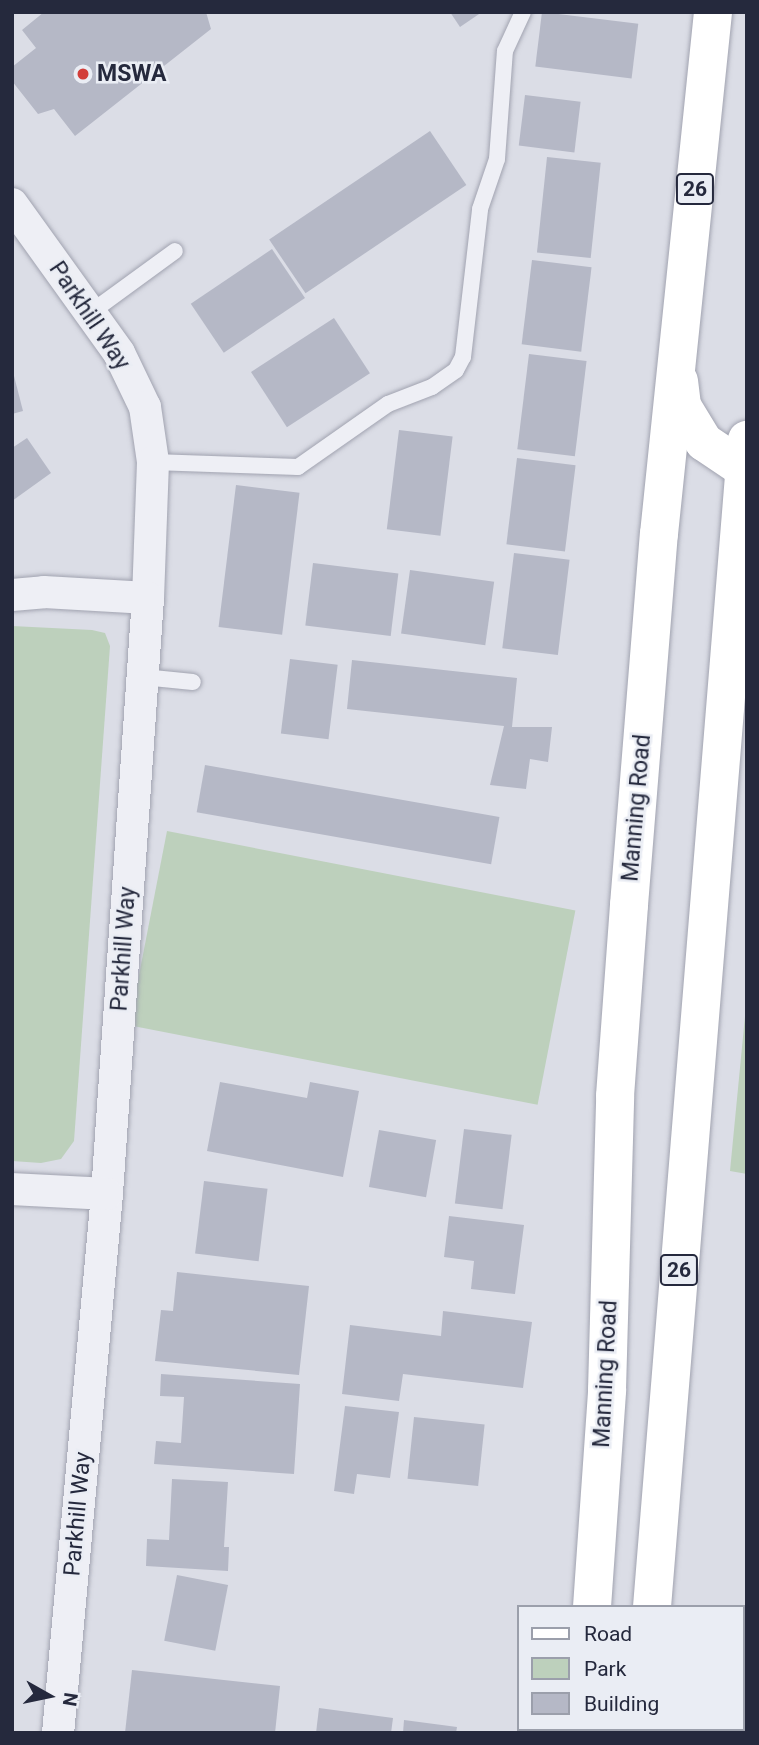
<!DOCTYPE html>
<html>
<head>
<meta charset="utf-8">
<style>
	body { margin:0 }
	#map { position:relative; width:759px; height:1745px; overflow:hidden; background:#dbdde6; font-family:Roboto,sans-serif }
	div>[style] { position:absolute }
	[style*='--x'] { left:calc(var(--x)*1px); top:calc(var(--y)*1px); width:calc(var(--w)*1px); rotate:calc(var(--a)*1deg) }
	.green>* { inset:0; background:#bdd0bc; transform-origin:0 0 }
	.building>* { inset:0; background:#b5b8c6; transform-origin:0 0 }
	.roads { filter:drop-shadow(0 0 2px #a1a3b0) drop-shadow(0 0 2px #a1a3b0) }
	.lane>* { height:16px; margin:-8px; padding:0 8px; transform-origin:8px; border-radius:8px; background:#eeeff5 }
	.street>* { height:32px; margin:-16px; padding:0 16px; transform-origin:16px; border-radius:16px; background:#eeeff5 }
	.primary>* { height:38px; margin:-19px; padding:0 19px; transform-origin:19px; border-radius:19px; background:#fff }
	.dots>* { width:19px; height:19px; translate:-50% -50%; box-sizing:border-box; border:4px solid #eaedf4; border-radius:50% }
	span { translate:-50% -50%; white-space:nowrap; text-align:center; line-height:1.15; -webkit-text-stroke:5px #eaedf4; paint-order:stroke }
	.shield-label span { padding:2px 5px; background:#eaedf4; border:2px solid; border-radius:5px; -webkit-text-stroke-width:0 }
	.shield-label { font-size:21px; color:#25293d; font-weight:700 }
	.poi-label { font-size:23px; color:#25293d; font-weight:700 }
	.left { translate:0 -50%; text-align:left }
	.street-label { font-size:23px; color:#25293d }
	.frame { position:absolute; inset:0; border:14px solid #25293d; pointer-events:none }
	.legend { position:absolute; left:517px; top:1605px; width:228px; height:126px; box-sizing:border-box; background:#eaedf4; border:2px solid #9b9fab; margin:0; padding:9px 12px; list-style:none; font-size:21px; color:#25293d }
	.legend li { display:flex; align-items:center; gap:14px; height:35px }
	.legend b { width:35px; border:2px solid #9b9fab }
	.north { position:absolute; left:14px; top:1661px; width:70px; height:70px; -webkit-text-stroke:5px #eaedf4; paint-order:stroke; rotate:99deg; font-size:19px; font-weight:700; line-height:28px; text-align:center; color:#25293d }
	.north::after { content:''; display:block; margin:auto; width:24px; height:32px; background:#25293d; clip-path:polygon(50% 0,100% 100%,50% 72%,0 100%) }
</style>
</head>
<body>
<div id="map">
	<div class="green">
		<i style="clip-path:polygon(12px 626px,92px 630px,105px 633px,110px 646px,74px 1141px,61px 1159px,41px 1163px,12px 1161px)"></i>
		<i style="left:167px;top:831px;width:416px;height:198px;rotate:11deg"></i>
		<i style="clip-path:polygon(746px 1006px,747px 1006px,747px 1174px,730px 1171px)"></i>
	</div>
	<div class="building">
		<i style="clip-path:polygon(44px 12px,206px 12px,211px 29px,75px 136px,54px 109px,38px 114px,12px 81px,12px 67px,36px 48px,22px 30px)"></i>
		<i style="clip-path:polygon(450px 12px,482px 12px,460px 27px)"></i>
		<i style="left:542px;top:12px;width:97px;height:55px;rotate:7deg"></i>
		<i style="left:525px;top:95px;width:56px;height:51px;rotate:7deg"></i>
		<i style="left:430px;top:131px;width:65px;height:194px;rotate:56deg"></i>
		<i style="left:547px;top:157px;width:54px;height:96px;rotate:6deg"></i>
		<i style="left:272px;top:249px;width:59px;height:98px;rotate:56deg"></i>
		<i style="left:532px;top:260px;width:60px;height:85px;rotate:7deg"></i>
		<i style="left:334px;top:318px;width:66px;height:99px;rotate:57deg"></i>
		<i style="left:529px;top:354px;width:58px;height:96px;rotate:7deg"></i>
		<i style="clip-path:polygon(13px 372px,23px 411px,12px 414px,12px 373px)"></i>
		<i style="left:399px;top:430px;width:54px;height:100px;rotate:7deg"></i>
		<i style="clip-path:polygon(27px 438px,51px 473px,12px 501px,12px 448px)"></i>
		<i style="left:517px;top:458px;width:59px;height:87px;rotate:7deg"></i>
		<i style="left:236px;top:485px;width:64px;height:143px;rotate:7deg"></i>
		<i style="left:514px;top:553px;width:56px;height:96px;rotate:7deg"></i>
		<i style="left:313px;top:563px;width:86px;height:63px;rotate:7deg"></i>
		<i style="left:410px;top:570px;width:85px;height:64px;rotate:8deg"></i>
		<i style="left:290px;top:659px;width:48px;height:75px;rotate:7deg"></i>
		<i style="clip-path:polygon(352px 660px,517px 678px,512px 727px,552px 727px,548px 762px,530px 759px,526px 789px,490px 785px,504px 726px,347px 709px)"></i>
		<i style="left:205px;top:765px;width:299px;height:48px;rotate:10deg"></i>
		<i style="clip-path:polygon(220px 1082px,307px 1098px,310px 1082px,359px 1091px,343px 1177px,207px 1151px)"></i>
		<i style="left:464px;top:1129px;width:48px;height:75px;rotate:7deg"></i>
		<i style="left:379px;top:1130px;width:58px;height:58px;rotate:10deg"></i>
		<i style="left:204px;top:1181px;width:64px;height:73px;rotate:7deg"></i>
		<i style="clip-path:polygon(449px 1216px,524px 1225px,515px 1294px,471px 1289px,474px 1261px,444px 1257px)"></i>
		<i style="clip-path:polygon(177px 1272px,309px 1286px,299px 1375px,155px 1361px,161px 1310px,173px 1311px)"></i>
		<i style="clip-path:polygon(443px 1311px,532px 1322px,523px 1388px,403px 1374px,399px 1401px,342px 1394px,350px 1325px,441px 1336px)"></i>
		<i style="clip-path:polygon(161px 1374px,300px 1384px,294px 1474px,154px 1464px,156px 1441px,181px 1443px,184px 1397px,160px 1396px)"></i>
		<i style="clip-path:polygon(345px 1406px,399px 1412px,390px 1478px,357px 1474px,354px 1494px,334px 1491px)"></i>
		<i style="left:414px;top:1417px;width:71px;height:62px;rotate:6deg"></i>
		<i style="clip-path:polygon(172px 1479px,228px 1482px,224px 1547px,229px 1547px,228px 1571px,146px 1566px,147px 1539px,169px 1540px)"></i>
		<i style="left:177px;top:1575px;width:52px;height:67px;rotate:11deg"></i>
		<i style="left:743px;top:1652px;width:4px;height:42px"></i>
		<i style="clip-path:polygon(132px 1670px,280px 1686px,275px 1733px,125px 1733px)"></i>
		<i style="clip-path:polygon(319px 1708px,393px 1718px,391px 1733px,316px 1733px)"></i>
		<i style="clip-path:polygon(404px 1720px,457px 1727px,456px 1733px,403px 1733px)"></i>
	</div>
	<div class="roads">
		<div class="lane">
			<i style="--x:90;--y:313;--w:105;--a:-36.1"></i>
			<i style="--x:153;--y:462;--w:145;--a:2"></i>
			<i style="--x:298;--y:467;--w:110;--a:-35"></i>
			<i style="--x:388;--y:404;--w:47;--a:-21.1"></i>
			<i style="--x:432;--y:387;--w:29;--a:-35"></i>
			<i style="--x:456;--y:370;--w:15;--a:-62"></i>
			<i style="--x:463;--y:357;--w:149;--a:-83.4"></i>
			<i style="--x:480;--y:209;--w:53;--a:-71.2"></i>
			<i style="--x:497;--y:159;--w:108;--a:-85.8"></i>
			<i style="--x:505;--y:51;--w:43;--a:-65.2"></i>
			<i style="--x:143;--y:677;--w:50;--a:5.7"></i>
		</div>
		<div class="street">
			<i style="--x:12;--y:204;--w:183;--a:54.3"></i>
			<i style="--x:119;--y:353;--w:60;--a:64.3"></i>
			<i style="--x:145;--y:407;--w:56;--a:81.7"></i>
			<i style="--x:153;--y:462;--w:136;--a:92.1"></i>
			<i style="--x:148;--y:598;--w:597;--a:93.94"></i>
			<i style="--x:107;--y:1194;--w:541;--a:95.19"></i>
			<i style="--x:12;--y:595;--w:32;--a:-5"></i>
			<i style="--x:44;--y:592;--w:104;--a:3.3"></i>
			<i style="--x:12;--y:1189;--w:95;--a:3"></i>
		</div>
		<div class="primary">
			<i style="--x:679;--y:381;--w:25;--a:83"></i>
			<i style="--x:682;--y:406;--w:42;--a:58.6"></i>
			<i style="--x:704;--y:442;--w:52;--a:34"></i>
			<i style="--x:592;--y:1607;--w:218;--a:-86"></i>
			<i style="--x:607;--y:1390;--w:294;--a:-88.4"></i>
			<i style="--x:615;--y:1096;--w:192;--a:-85.8"></i>
			<i style="--x:629;--y:905;--w:372;--a:-85.4"></i>
			<i style="--x:659;--y:534;--w:525;--a:-84.09"></i>
			<i style="--x:652;--y:1607;--w:1171;--a:-85.35"></i>
			<i style="--x:583;--y:1733;--w:4;--a:-90"></i>
			<i style="--x:642;--y:1733;--w:4;--a:-76"></i>
		</div>
	</div>
	<div class="dots">
		<i style="left:83px;top:74px;background:#d23d39"></i>
	</div>
	<div class="shield-label">
		<span style="left:695px;top:189px">26</span>
		<span style="left:679px;top:1270px">26</span>
	</div>
	<div class="poi-label">
		<span class="left" style="left:97px;top:74px">MSWA</span>
	</div>
	<div class="street-label">
		<span style="left:89px;top:316px;rotate:56deg">Parkhill Way</span>
		<span style="left:637px;top:808px;rotate:-85deg">Manning Road</span>
		<span style="left:124px;top:949px;rotate:-86deg">Parkhill Way</span>
		<span style="left:606px;top:1374px;rotate:-87deg">Manning Road</span>
		<span style="left:78px;top:1514px;rotate:-85deg">Parkhill Way</span>
	</div>
	<div class="frame"></div>
	<ul class="legend">
	<li><b style="height:9px;background:#fff"></b>Road</li>
	<li><b style="height:19px;background:#bdd0bc"></b>Park</li>
	<li><b style="height:19px;background:#b5b8c6"></b>Building</li>
	</ul>
	<div class="north">N</div>
</div>
</body>
</html>
